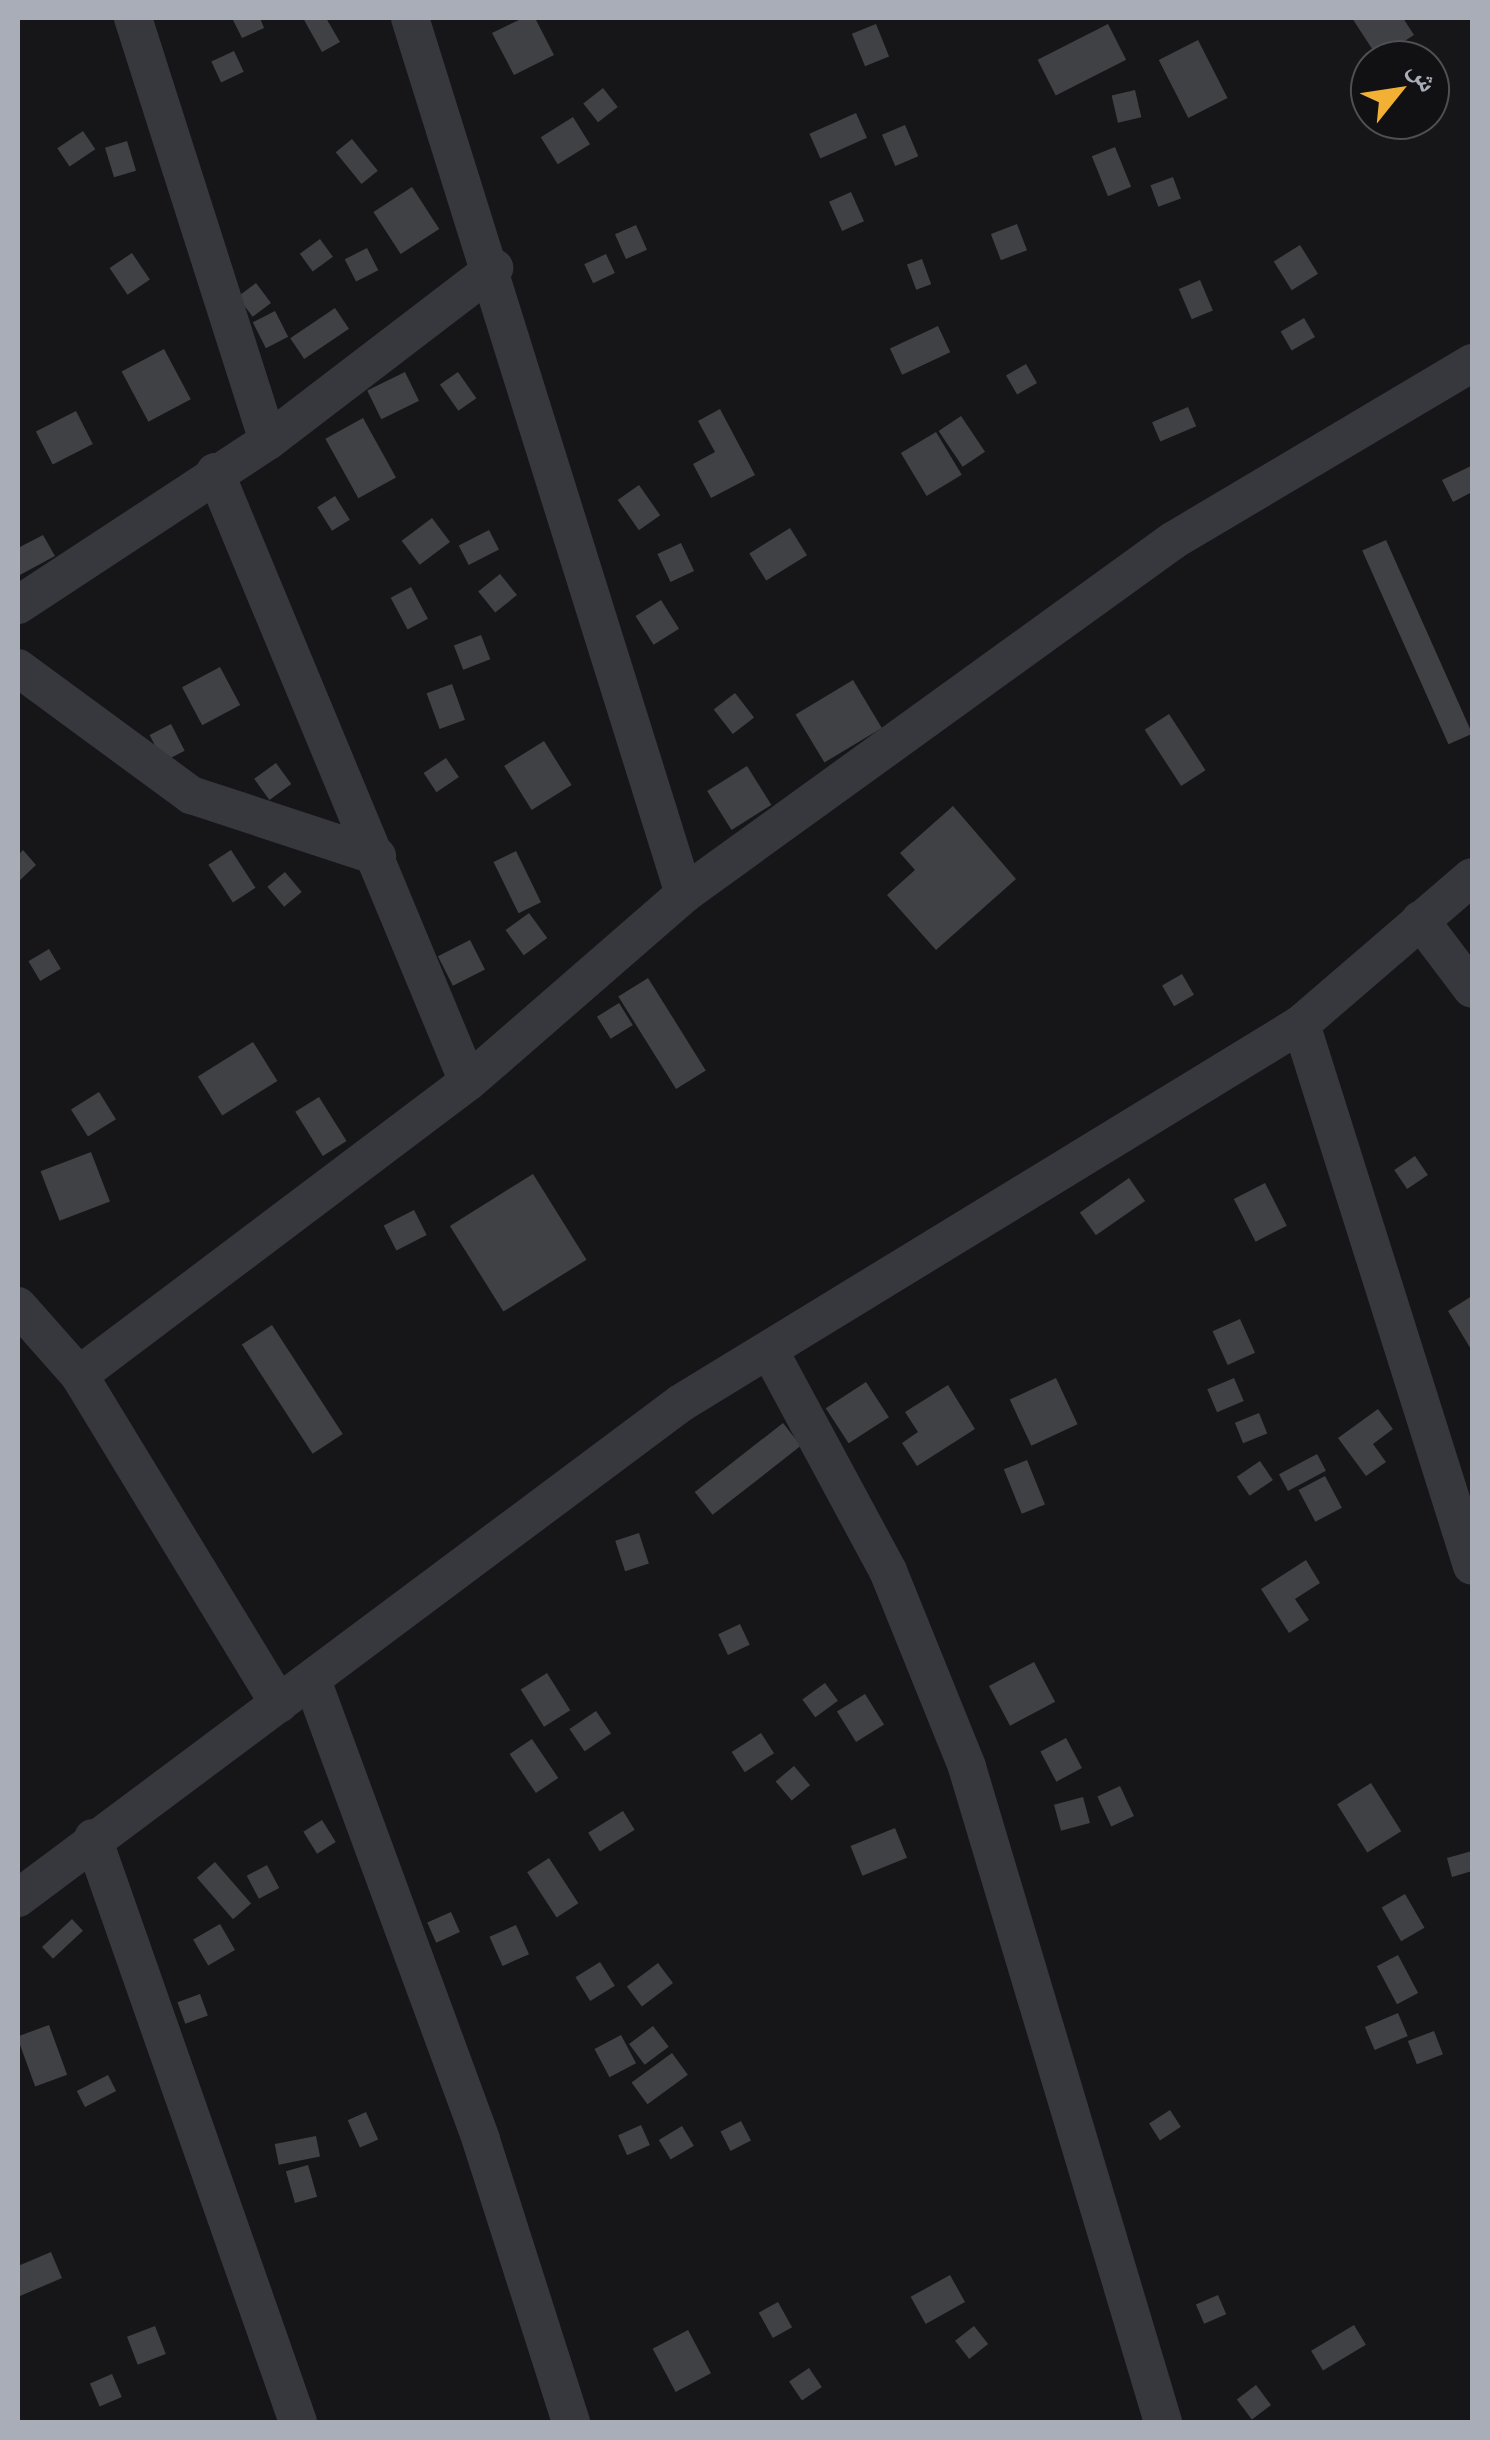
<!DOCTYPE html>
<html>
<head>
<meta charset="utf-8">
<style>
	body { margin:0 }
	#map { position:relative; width:1490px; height:2440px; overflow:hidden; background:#161618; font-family:Ubuntu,"Noto Naskh Arabic",sans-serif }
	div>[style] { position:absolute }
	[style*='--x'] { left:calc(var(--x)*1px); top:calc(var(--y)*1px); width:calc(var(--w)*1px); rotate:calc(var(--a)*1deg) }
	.building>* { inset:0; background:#404145; transform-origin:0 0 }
	.minor>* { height:38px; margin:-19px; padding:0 19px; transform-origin:19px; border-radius:19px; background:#37383d }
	span { translate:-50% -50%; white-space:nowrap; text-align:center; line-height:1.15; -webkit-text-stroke:10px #111113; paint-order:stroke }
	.frame { position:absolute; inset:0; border:20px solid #a8adb8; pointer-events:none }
	.north { position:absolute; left:1350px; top:40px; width:100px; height:100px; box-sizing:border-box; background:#111113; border:2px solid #4d4f55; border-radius:50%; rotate:60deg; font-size:28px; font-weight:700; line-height:40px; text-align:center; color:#a8adb8 }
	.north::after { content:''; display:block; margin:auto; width:35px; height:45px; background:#f2b134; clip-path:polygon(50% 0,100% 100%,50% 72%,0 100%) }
</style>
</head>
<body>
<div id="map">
	<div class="building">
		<i style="clip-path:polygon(232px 18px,260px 18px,264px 28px,242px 38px)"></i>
		<i style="clip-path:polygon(303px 18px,326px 18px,340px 42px,322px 52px)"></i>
		<i style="clip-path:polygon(523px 18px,535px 18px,554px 55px,514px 75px,492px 33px)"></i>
		<i style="clip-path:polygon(1352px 18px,1403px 18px,1414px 35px,1378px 58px)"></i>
		<i style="left:876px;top:24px;width:35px;height:26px;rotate:68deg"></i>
		<i style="left:1108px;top:24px;width:40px;height:79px;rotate:63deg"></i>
		<i style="left:1198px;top:40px;width:65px;height:44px;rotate:63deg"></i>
		<i style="left:234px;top:51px;width:23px;height:25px;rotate:65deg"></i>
		<i style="left:603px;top:88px;width:24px;height:25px;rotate:52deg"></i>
		<i style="left:1135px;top:90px;width:28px;height:24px;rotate:77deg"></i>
		<i style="left:856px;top:113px;width:27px;height:51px;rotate:66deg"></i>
		<i style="left:573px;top:117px;width:32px;height:38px;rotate:58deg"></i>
		<i style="left:905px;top:125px;width:34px;height:25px;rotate:67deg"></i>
		<i style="left:83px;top:131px;width:22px;height:31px;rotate:56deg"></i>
		<i style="left:352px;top:139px;width:41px;height:21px;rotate:51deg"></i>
		<i style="left:127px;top:141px;width:31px;height:23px;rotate:73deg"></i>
		<i style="left:1115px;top:147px;width:43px;height:25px;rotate:68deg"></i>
		<i style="left:1173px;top:177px;width:23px;height:24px;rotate:70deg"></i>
		<i style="left:412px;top:187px;width:50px;height:46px;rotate:57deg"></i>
		<i style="left:851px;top:192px;width:32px;height:24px;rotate:66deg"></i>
		<i style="left:1017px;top:224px;width:28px;height:28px;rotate:69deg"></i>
		<i style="left:636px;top:225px;width:27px;height:23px;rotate:66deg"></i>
		<i style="left:320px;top:239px;width:22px;height:25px;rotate:54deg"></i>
		<i style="left:1300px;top:245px;width:34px;height:31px;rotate:58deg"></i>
		<i style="left:367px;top:248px;width:25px;height:25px;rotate:63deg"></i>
		<i style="left:132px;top:253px;width:32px;height:27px;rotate:56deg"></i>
		<i style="left:606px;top:254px;width:21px;height:24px;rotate:65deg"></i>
		<i style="left:922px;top:259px;width:27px;height:16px;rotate:70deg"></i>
		<i style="left:1200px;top:280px;width:33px;height:23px;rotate:67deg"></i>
		<i style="left:256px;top:283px;width:25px;height:23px;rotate:53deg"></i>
		<i style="left:335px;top:308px;width:25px;height:54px;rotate:56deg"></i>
		<i style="left:275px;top:311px;width:29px;height:25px;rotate:63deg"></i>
		<i style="left:1304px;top:318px;width:22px;height:27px;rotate:60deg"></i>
		<i style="left:938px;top:326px;width:29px;height:53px;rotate:65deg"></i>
		<i style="left:164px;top:349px;width:57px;height:48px;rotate:62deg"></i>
		<i style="left:1026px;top:364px;width:22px;height:23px;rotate:60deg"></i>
		<i style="left:405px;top:372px;width:32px;height:42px;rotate:64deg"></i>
		<i style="left:458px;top:372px;width:32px;height:22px;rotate:55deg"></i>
		<i style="left:1188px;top:407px;width:21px;height:39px;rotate:67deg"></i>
		<i style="clip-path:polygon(720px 409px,755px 475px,711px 498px,693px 464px,715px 452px,698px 421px)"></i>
		<i style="left:76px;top:411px;width:37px;height:45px;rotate:63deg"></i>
		<i style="left:961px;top:416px;width:43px;height:27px;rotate:56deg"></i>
		<i style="left:363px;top:418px;width:68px;height:43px;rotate:61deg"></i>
		<i style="left:936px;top:432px;width:50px;height:41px;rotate:59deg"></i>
		<i style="clip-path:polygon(1471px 466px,1472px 492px,1453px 502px,1442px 480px)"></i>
		<i style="left:639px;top:485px;width:37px;height:26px;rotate:55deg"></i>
		<i style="left:335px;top:496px;width:28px;height:21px;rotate:58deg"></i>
		<i style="left:432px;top:518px;width:30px;height:38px;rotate:53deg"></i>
		<i style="left:790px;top:528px;width:32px;height:48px;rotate:58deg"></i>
		<i style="left:489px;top:530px;width:22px;height:34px;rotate:63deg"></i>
		<i style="clip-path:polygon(43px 535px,55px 556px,18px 576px,18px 548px)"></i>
		<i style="left:1386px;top:540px;width:212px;height:26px;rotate:66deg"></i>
		<i style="left:681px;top:543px;width:31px;height:26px;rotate:65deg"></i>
		<i style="left:500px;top:574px;width:27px;height:28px;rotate:51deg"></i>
		<i style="left:411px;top:587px;width:36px;height:23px;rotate:62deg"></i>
		<i style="left:661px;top:600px;width:34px;height:30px;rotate:58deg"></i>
		<i style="left:481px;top:635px;width:26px;height:29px;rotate:69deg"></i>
		<i style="left:220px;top:667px;width:43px;height:43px;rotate:62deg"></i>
		<i style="left:853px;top:680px;width:56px;height:67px;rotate:59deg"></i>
		<i style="left:452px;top:684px;width:38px;height:27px;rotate:70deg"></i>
		<i style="left:735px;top:693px;width:31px;height:27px;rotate:52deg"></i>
		<i style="left:1169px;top:714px;width:67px;height:29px;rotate:57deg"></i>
		<i style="left:171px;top:724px;width:30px;height:24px;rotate:63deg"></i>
		<i style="left:544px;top:741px;width:52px;height:47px;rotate:58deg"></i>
		<i style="left:446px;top:758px;width:23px;height:27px;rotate:56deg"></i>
		<i style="left:276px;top:763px;width:26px;height:27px;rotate:54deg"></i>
		<i style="left:747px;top:766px;width:46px;height:47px;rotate:58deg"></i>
		<i style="clip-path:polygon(953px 806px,1016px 879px,936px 950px,887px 895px,915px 870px,900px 853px)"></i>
		<i style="clip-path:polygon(23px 850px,36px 865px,18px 882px,18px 855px)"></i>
		<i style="left:231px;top:850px;width:45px;height:27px;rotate:57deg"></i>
		<i style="left:516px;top:851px;width:57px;height:25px;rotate:64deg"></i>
		<i style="left:285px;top:872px;width:26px;height:23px;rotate:50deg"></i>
		<i style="left:529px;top:913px;width:31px;height:29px;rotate:54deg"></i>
		<i style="left:470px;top:940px;width:33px;height:36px;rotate:63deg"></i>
		<i style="left:49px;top:949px;width:23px;height:24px;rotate:59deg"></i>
		<i style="left:1182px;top:974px;width:24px;height:23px;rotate:60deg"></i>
		<i style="left:648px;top:978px;width:109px;height:35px;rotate:58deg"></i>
		<i style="left:619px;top:1003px;width:26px;height:26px;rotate:58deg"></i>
		<i style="left:253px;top:1042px;width:46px;height:65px;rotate:58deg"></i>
		<i style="left:99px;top:1092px;width:32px;height:33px;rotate:58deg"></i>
		<i style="left:319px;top:1097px;width:52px;height:28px;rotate:58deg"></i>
		<i style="left:91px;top:1152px;width:53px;height:54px;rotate:69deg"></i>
		<i style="left:1415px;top:1156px;width:23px;height:25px;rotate:56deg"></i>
		<i style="left:533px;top:1174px;width:101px;height:98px;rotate:58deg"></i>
		<i style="left:1129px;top:1178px;width:28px;height:60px;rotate:55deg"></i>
		<i style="left:1265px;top:1183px;width:48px;height:35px;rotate:63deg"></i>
		<i style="left:414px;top:1210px;width:28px;height:34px;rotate:63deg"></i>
		<i style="clip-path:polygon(1472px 1296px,1472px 1351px,1448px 1311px)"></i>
		<i style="left:1240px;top:1319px;width:37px;height:30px;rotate:66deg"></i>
		<i style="left:272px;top:1325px;width:130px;height:36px;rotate:57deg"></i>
		<i style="left:1056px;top:1378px;width:51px;height:51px;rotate:65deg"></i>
		<i style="left:1234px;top:1378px;width:25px;height:29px;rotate:67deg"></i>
		<i style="left:866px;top:1382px;width:42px;height:48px;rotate:57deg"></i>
		<i style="clip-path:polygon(948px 1385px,975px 1429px,917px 1466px,902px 1443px,918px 1432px,905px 1412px)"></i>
		<i style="clip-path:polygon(1378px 1409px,1393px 1429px,1373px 1444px,1386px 1462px,1366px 1476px,1338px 1438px)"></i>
		<i style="left:1259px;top:1413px;width:22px;height:26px;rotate:68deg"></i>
		<i style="left:783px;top:1423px;width:29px;height:112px;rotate:52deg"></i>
		<i style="left:1317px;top:1454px;width:19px;height:43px;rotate:62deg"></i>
		<i style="left:1027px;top:1460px;width:48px;height:25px;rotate:68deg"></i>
		<i style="left:1260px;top:1461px;width:23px;height:28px;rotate:56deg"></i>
		<i style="left:1325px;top:1476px;width:36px;height:30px;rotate:62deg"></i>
		<i style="left:639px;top:1533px;width:32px;height:25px;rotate:72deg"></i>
		<i style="clip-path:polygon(1306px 1560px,1320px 1583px,1295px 1599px,1309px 1620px,1289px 1633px,1261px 1589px)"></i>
		<i style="left:740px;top:1624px;width:23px;height:24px;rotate:65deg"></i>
		<i style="left:1034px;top:1662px;width:45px;height:51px;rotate:62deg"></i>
		<i style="left:547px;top:1673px;width:44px;height:31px;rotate:58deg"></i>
		<i style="left:825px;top:1683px;width:22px;height:28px;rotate:54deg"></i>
		<i style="left:865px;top:1694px;width:36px;height:33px;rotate:58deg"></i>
		<i style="left:596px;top:1711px;width:27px;height:32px;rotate:56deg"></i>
		<i style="left:761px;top:1733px;width:24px;height:35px;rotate:57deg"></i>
		<i style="left:1066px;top:1738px;width:34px;height:29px;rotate:62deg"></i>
		<i style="left:532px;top:1739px;width:47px;height:27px;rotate:56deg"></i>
		<i style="left:794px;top:1766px;width:25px;height:24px;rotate:50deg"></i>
		<i style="left:1371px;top:1783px;width:57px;height:40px;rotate:58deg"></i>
		<i style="left:1120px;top:1786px;width:33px;height:25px;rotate:65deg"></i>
		<i style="left:1083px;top:1797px;width:27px;height:30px;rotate:75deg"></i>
		<i style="left:623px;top:1811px;width:22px;height:41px;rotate:58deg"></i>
		<i style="left:322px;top:1820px;width:26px;height:22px;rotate:58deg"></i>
		<i style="left:895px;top:1828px;width:32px;height:48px;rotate:68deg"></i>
		<i style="clip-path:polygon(1472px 1851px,1472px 1871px,1452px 1877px,1447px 1858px)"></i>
		<i style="left:549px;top:1858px;width:54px;height:26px;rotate:57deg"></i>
		<i style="left:215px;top:1862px;width:55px;height:24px;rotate:49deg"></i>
		<i style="left:267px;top:1865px;width:26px;height:23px;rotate:62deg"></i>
		<i style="left:1405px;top:1894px;width:39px;height:27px;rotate:60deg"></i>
		<i style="left:451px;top:1912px;width:22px;height:26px;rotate:66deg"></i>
		<i style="left:72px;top:1919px;width:16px;height:41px;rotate:47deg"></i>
		<i style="left:220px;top:1924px;width:30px;height:31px;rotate:60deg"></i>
		<i style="left:516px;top:1925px;width:32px;height:29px;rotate:66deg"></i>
		<i style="left:1398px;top:1955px;width:43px;height:24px;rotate:62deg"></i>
		<i style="left:600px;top:1962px;width:28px;height:29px;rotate:58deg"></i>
		<i style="left:658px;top:1963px;width:25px;height:39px;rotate:53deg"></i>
		<i style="left:200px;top:1994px;width:23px;height:24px;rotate:70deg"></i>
		<i style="left:1398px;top:2013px;width:25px;height:36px;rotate:67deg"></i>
		<i style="left:49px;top:2025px;width:53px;height:34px;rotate:70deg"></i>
		<i style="left:653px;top:2026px;width:26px;height:30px;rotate:53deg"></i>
		<i style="left:1434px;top:2031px;width:25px;height:28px;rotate:69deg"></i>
		<i style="left:621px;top:2035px;width:32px;height:30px;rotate:62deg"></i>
		<i style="left:672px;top:2053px;width:27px;height:50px;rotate:54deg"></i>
		<i style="left:108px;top:2075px;width:18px;height:35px;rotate:63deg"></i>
		<i style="left:1170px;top:2110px;width:20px;height:25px;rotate:57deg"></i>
		<i style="left:366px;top:2112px;width:30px;height:20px;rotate:66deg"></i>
		<i style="left:741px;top:2121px;width:22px;height:23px;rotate:63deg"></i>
		<i style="left:641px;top:2125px;width:22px;height:25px;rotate:66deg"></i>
		<i style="left:682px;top:2126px;width:23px;height:27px;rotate:59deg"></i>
		<i style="left:316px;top:2136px;width:21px;height:42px;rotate:79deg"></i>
		<i style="left:308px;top:2165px;width:33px;height:23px;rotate:74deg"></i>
		<i style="clip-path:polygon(51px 2252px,62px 2278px,20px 2296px,18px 2266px)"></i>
		<i style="left:950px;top:2275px;width:31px;height:45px;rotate:61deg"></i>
		<i style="left:1218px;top:2295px;width:21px;height:24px;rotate:67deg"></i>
		<i style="left:778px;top:2302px;width:29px;height:22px;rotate:61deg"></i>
		<i style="left:1354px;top:2325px;width:23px;height:50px;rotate:59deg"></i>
		<i style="left:155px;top:2326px;width:30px;height:30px;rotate:69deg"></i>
		<i style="left:974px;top:2326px;width:23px;height:24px;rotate:52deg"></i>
		<i style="left:688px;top:2330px;width:49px;height:40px;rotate:62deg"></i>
		<i style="left:809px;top:2368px;width:23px;height:24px;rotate:56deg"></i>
		<i style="left:112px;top:2374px;width:25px;height:24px;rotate:67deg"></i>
		<i style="left:1256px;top:2385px;width:25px;height:24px;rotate:53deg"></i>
	</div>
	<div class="minor">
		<i style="--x:133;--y:18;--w:444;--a:72.3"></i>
		<i style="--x:410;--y:18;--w:918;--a:72.63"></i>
		<i style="--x:215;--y:472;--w:660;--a:67.47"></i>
		<i style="--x:18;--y:605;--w:299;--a:-33.3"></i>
		<i style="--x:268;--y:441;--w:285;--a:-37.4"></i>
		<i style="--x:18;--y:668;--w:215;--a:36.3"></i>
		<i style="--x:191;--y:795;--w:196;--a:18.2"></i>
		<i style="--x:1420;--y:920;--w:86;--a:53"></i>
		<i style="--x:1301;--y:1024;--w:568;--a:72.49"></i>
		<i style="--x:18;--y:1306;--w:92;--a:48.5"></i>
		<i style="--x:79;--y:1375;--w:385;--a:58.7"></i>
		<i style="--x:769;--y:1350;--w:251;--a:61.7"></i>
		<i style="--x:888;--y:1571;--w:211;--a:68"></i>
		<i style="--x:967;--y:1767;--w:684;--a:73.34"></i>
		<i style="--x:79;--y:1375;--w:487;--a:-37"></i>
		<i style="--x:468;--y:1082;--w:286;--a:-41"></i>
		<i style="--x:684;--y:894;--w:604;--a:-35.85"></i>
		<i style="--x:1174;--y:540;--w:347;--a:-30.7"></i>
		<i style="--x:312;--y:1680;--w:490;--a:69.8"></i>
		<i style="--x:481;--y:2140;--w:296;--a:72.3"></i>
		<i style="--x:93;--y:1838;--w:619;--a:70.66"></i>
		<i style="--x:18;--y:1898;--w:827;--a:-36.75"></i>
		<i style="--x:681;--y:1403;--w:727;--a:-31.44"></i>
		<i style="--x:1301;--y:1024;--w:225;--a:-40.7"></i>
	</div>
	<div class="frame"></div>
	<div class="north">ش</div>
</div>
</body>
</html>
